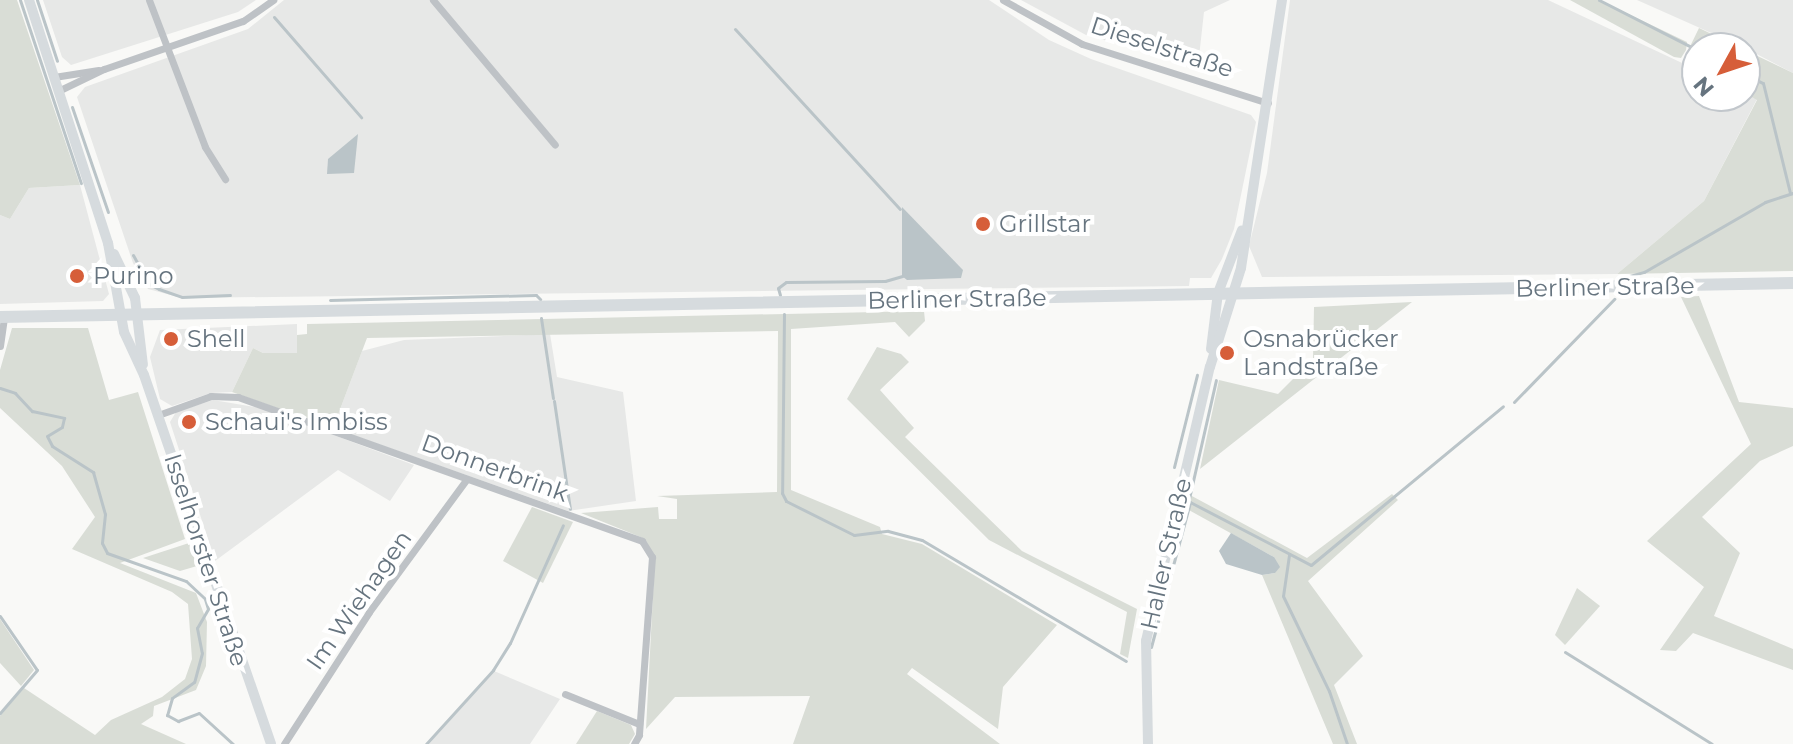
<!DOCTYPE html>
<html>
<head>
<meta charset="utf-8">
<style>
	body { margin:0 }
	#map { position:relative; width:1793px; height:744px; overflow:hidden; background:#f9f9f7; font-family:Montserrat,sans-serif }
	div>[style] { position:absolute }
	[style*='--x'] { left:calc(var(--x)*1px); top:calc(var(--y)*1px); width:calc(var(--w)*1px); rotate:calc(var(--a)*1deg) }
	.built>* { inset:0; background:#e7e8e7 }
	.green>* { inset:0; background:#d9ddd6 }
	.water>* { inset:0; background:#bac4c8 }
	.stream>* { height:3px; margin:-1.5px; padding:0 1.5px; transform-origin:1.5px; border-radius:1.5px; background:#bac4c8 }
	.street>* { height:7px; margin:-3.5px; padding:0 3.5px; transform-origin:3.5px; border-radius:3.5px; background:#bec2c6 }
	.secondary>* { height:10px; margin:-5px; padding:0 5px; transform-origin:5px; border-radius:5px; background:#d6dbde }
	.primary>* { height:12px; margin:-6px; padding:0 6px; transform-origin:6px; border-radius:6px; background:#d6dbde }
	.dots>* { width:22px; height:22px; translate:-50% -50%; box-sizing:border-box; border:4px solid #fff; border-radius:50% }
	span { translate:-50% -50%; white-space:nowrap; text-align:center; line-height:1.15; -webkit-text-stroke:8px #fff; paint-order:stroke }
	.street-label { font-size:24px; color:#66747f }
	.poi-label { font-size:24px; color:#66747f }
	.left { translate:0 -50%; text-align:left }
	.north { position:absolute; left:1681px; top:32px; width:80px; height:80px; box-sizing:border-box; background:#fff; border:2px solid #c2c7cc; border-radius:50%; rotate:230deg; font-size:22px; font-weight:700; line-height:32px; text-align:center; color:#66747f }
	.north::after { content:''; display:block; margin:auto; width:28px; height:36px; background:#d65e39; clip-path:polygon(50% 0,100% 100%,50% 72%,0 100%) }
</style>
</head>
<body>
<div id="map">
	<div class="built">
		<i style="clip-path:polygon(43px 0,256px 0,238px 12px,71px 65px,62px 57px)"></i>
		<i style="clip-path:polygon(284px 0,989px 0,1049px 40px,1091px 59px,1251px 115px,1256px 122px,1234px 229px,1222px 259px,1211px 278px,1190px 278px,1189px 286px,182px 298px,148px 289px,133px 263px,77px 97px,85px 87px,248px 29px)"></i>
		<i style="clip-path:polygon(1021px 0,1230px 0,1204px 12px,1198px 66px,1086px 35px)"></i>
		<i style="clip-path:polygon(1290px 0,1548px 0,1697px 70px,1697px 96px,1745px 93px,1757px 99px,1704px 201px,1617px 274px,1262px 277px,1249px 246px,1267px 173px)"></i>
		<i style="clip-path:polygon(1637px 0,1793px 0,1793px 73px,1745px 48px)"></i>
		<i style="clip-path:polygon(80px 185px,109px 294px,103px 301px,0 304px,0 215px,10px 219px,29px 188px)"></i>
		<i style="clip-path:polygon(297px 324px,297px 353px,263px 353px,253px 348px,232px 392px,211px 393px,172px 406px,160px 399px,150px 357px,160px 330px)"></i>
		<i style="clip-path:polygon(550px 334px,557px 377px,623px 392px,636px 501px,568px 511px,333px 428px,362px 351px,404px 340px)"></i>
		<i style="clip-path:polygon(213px 400px,261px 408px,414px 465px,390px 501px,338px 470px,215px 561px,170px 422px,176px 412px)"></i>
		<i style="clip-path:polygon(494px 671px,560px 699px,530px 744px,429px 744px)"></i>
	</div>
	<div class="green">
		<i style="clip-path:polygon(0 0,17px 0,80px 185px,29px 188px,10px 219px,0 215px)"></i>
		<i style="clip-path:polygon(1570px 0,1599px 0,1687px 42px,1686px 50px,1681px 58px,1674px 57px)"></i>
		<i style="clip-path:polygon(1699px 28px,1741px 48px,1697px 48px,1697px 70px,1682px 63px)"></i>
		<i style="clip-path:polygon(1745px 50px,1793px 73px,1793px 271px,1617px 274px,1704px 201px,1757px 100px,1745px 93px)"></i>
		<i style="clip-path:polygon(1699px 296px,1739px 402px,1793px 408px,1793px 446px,1760px 461px,1702px 517px,1740px 553px,1714px 616px,1793px 649px,1793px 670px,1693px 633px,1676px 651px,1660px 650px,1704px 587px,1647px 541px,1751px 444px,1681px 297px)"></i>
		<i style="clip-path:polygon(1412px 302px,1200px 469px,1219px 380px,1278px 394px,1313px 359px,1314px 307px)"></i>
		<i style="clip-path:polygon(924px 311px,925px 321px,909px 337px,895px 322px,791px 329px,791px 490px,880px 527px,882px 534px,922px 544px,1057px 625px,1003px 687px,998px 729px,912px 668px,907px 674px,1000px 744px,793px 744px,810px 696px,675px 697px,646px 729px,655px 556px,643px 538px,581px 513px,658px 507px,659px 519px,677px 519px,677px 499px,657px 496px,777px 492px,778px 331px,367px 338px,333px 428px,232px 392px,253px 348px,263px 353px,297px 353px,297px 335px,307px 334px,307px 324px)"></i>
		<i style="clip-path:polygon(12px 328px,88px 328px,109px 400px,138px 392px,185px 539px,120px 563px,196px 593px,207px 622px,206px 666px,196px 690px,154px 706px,153px 716px,141px 724px,186px 744px,0 744px,0 716px,24px 688px,95px 735px,111px 720px,162px 697px,185px 679px,192px 659px,188px 604px,172px 592px,72px 549px,95px 517px,62px 466px,0 408px,0 370px)"></i>
		<i style="clip-path:polygon(877px 347px,901px 354px,909px 362px,880px 390px,914px 428px,905px 437px,1022px 551px,1137px 609px,1128px 658px,1120px 654px,1127px 612px,989px 540px,847px 399px)"></i>
		<i style="clip-path:polygon(1392px 494px,1398px 500px,1308px 581px,1363px 656px,1334px 685px,1357px 744px,1333px 744px,1262px 575px,1275px 573px,1274px 557px,1187px 509px,1190px 495px,1307px 558px)"></i>
		<i style="clip-path:polygon(532px 507px,573px 522px,543px 583px,503px 561px)"></i>
		<i style="clip-path:polygon(189px 543px,197px 566px,180px 571px,143px 558px)"></i>
		<i style="clip-path:polygon(1577px 588px,1600px 606px,1565px 645px,1555px 635px)"></i>
		<i style="clip-path:polygon(0 619px,34px 670px,21px 686px,0 663px)"></i>
		<i style="clip-path:polygon(597px 711px,631px 725px,635px 734px,629px 744px,576px 744px)"></i>
	</div>
	<div class="water">
		<i style="clip-path:polygon(358px 134px,354px 173px,327px 174px,328px 159px)"></i>
		<i style="clip-path:polygon(902px 207px,963px 270px,961px 278px,907px 280px,902px 276px)"></i>
		<i style="clip-path:polygon(1231px 533px,1274px 557px,1280px 567px,1275px 573px,1262px 575px,1226px 564px,1219px 551px)"></i>
	</div>
	<div class="stream">
		<i style="--x:20;--y:0;--w:193;--a:71.6"></i>
		<i style="--x:37;--y:0;--w:64;--a:71.8"></i>
		<i style="--x:1599;--y:0;--w:110;--a:27"></i>
		<i style="--x:274;--y:17;--w:133;--a:49"></i>
		<i style="--x:735;--y:29;--w:244;--a:47.5"></i>
		<i style="--x:1745;--y:74;--w:20;--a:27"></i>
		<i style="--x:1763;--y:83;--w:113;--a:76.2"></i>
		<i style="--x:72;--y:107;--w:111;--a:71.1"></i>
		<i style="--x:133;--y:255;--w:33;--a:61"></i>
		<i style="--x:149;--y:284;--w:11;--a:27"></i>
		<i style="--x:159;--y:289;--w:24;--a:19"></i>
		<i style="--x:182;--y:297;--w:48;--a:-2.4"></i>
		<i style="--x:1619;--y:279;--w:26;--a:-16"></i>
		<i style="--x:1644;--y:272;--w:140;--a:-30"></i>
		<i style="--x:1765;--y:202;--w:29;--a:-18"></i>
		<i style="--x:780;--y:295;--w:7;--a:-106"></i>
		<i style="--x:778;--y:288;--w:10;--a:-37"></i>
		<i style="--x:786;--y:282;--w:99;--a:-0.6"></i>
		<i style="--x:885;--y:281;--w:18;--a:-16"></i>
		<i style="--x:330;--y:300;--w:206;--a:-1.4"></i>
		<i style="--x:536;--y:295;--w:6;--a:45"></i>
		<i style="--x:784;--y:314;--w:179;--a:90.6"></i>
		<i style="--x:782;--y:493;--w:9;--a:63"></i>
		<i style="--x:786;--y:501;--w:76;--a:26.6"></i>
		<i style="--x:854;--y:535;--w:34;--a:-7"></i>
		<i style="--x:888;--y:531;--w:35;--a:15"></i>
		<i style="--x:922;--y:540;--w:237;--a:30.7"></i>
		<i style="--x:541;--y:318;--w:81;--a:81.5"></i>
		<i style="--x:0;--y:388;--w:16;--a:18"></i>
		<i style="--x:15;--y:393;--w:25;--a:47"></i>
		<i style="--x:32;--y:411;--w:33;--a:12"></i>
		<i style="--x:64;--y:418;--w:9;--a:103"></i>
		<i style="--x:62;--y:427;--w:17;--a:149"></i>
		<i style="--x:47;--y:436;--w:11;--a:63"></i>
		<i style="--x:52;--y:446;--w:49;--a:32.4"></i>
		<i style="--x:93;--y:472;--w:44;--a:74.1"></i>
		<i style="--x:105;--y:514;--w:29;--a:96"></i>
		<i style="--x:102;--y:543;--w:11;--a:63"></i>
		<i style="--x:107;--y:553;--w:84;--a:19.5"></i>
		<i style="--x:186;--y:581;--w:26;--a:43"></i>
		<i style="--x:205;--y:599;--w:10;--a:73"></i>
		<i style="--x:208;--y:609;--w:22;--a:120"></i>
		<i style="--x:197;--y:628;--w:25;--a:79"></i>
		<i style="--x:202;--y:653;--w:30;--a:105"></i>
		<i style="--x:194;--y:682;--w:27;--a:144"></i>
		<i style="--x:172;--y:698;--w:18;--a:106"></i>
		<i style="--x:167;--y:715;--w:13;--a:29"></i>
		<i style="--x:178;--y:721;--w:22;--a:-21"></i>
		<i style="--x:199;--y:713;--w:46;--a:42.4"></i>
		<i style="--x:554;--y:401;--w:109;--a:81.6"></i>
		<i style="--x:1514;--y:402;--w:144;--a:-45.8"></i>
		<i style="--x:1174;--y:467;--w:95;--a:-76"></i>
		<i style="--x:1188;--y:503;--w:126;--a:-77.2"></i>
		<i style="--x:1289;--y:555;--w:41;--a:98.3"></i>
		<i style="--x:1283;--y:596;--w:106;--a:64.2"></i>
		<i style="--x:1329;--y:691;--w:56;--a:71.2"></i>
		<i style="--x:0;--y:616;--w:65;--a:55.6"></i>
		<i style="--x:37;--y:670;--w:57;--a:130.7"></i>
		<i style="--x:1151;--y:647;--w:150;--a:-74.9"></i>
		<i style="--x:1190;--y:502;--w:136;--a:27.5"></i>
		<i style="--x:1311;--y:565;--w:249;--a:-39.6"></i>
		<i style="--x:1565;--y:652;--w:173;--a:32"></i>
		<i style="--x:426;--y:744;--w:100;--a:-47.8"></i>
		<i style="--x:493;--y:670;--w:32;--a:-58"></i>
		<i style="--x:510;--y:643;--w:129;--a:-65.8"></i>
	</div>
	<div class="street">
		<i style="--x:149;--y:0;--w:157;--a:69.1"></i>
		<i style="--x:205;--y:147;--w:38;--a:58"></i>
		<i style="--x:433;--y:0;--w:189;--a:49.9"></i>
		<i style="--x:1003;--y:0;--w:90;--a:29.1"></i>
		<i style="--x:1082;--y:44;--w:195;--a:17.6"></i>
		<i style="--x:54;--y:77;--w:45;--a:-9"></i>
		<i style="--x:58;--y:91;--w:51;--a:-25.6"></i>
		<i style="--x:104;--y:69;--w:147;--a:-19.1"></i>
		<i style="--x:243;--y:21;--w:37;--a:-35"></i>
		<i style="--x:0;--y:346;--w:29;--a:-82"></i>
		<i style="--x:158;--y:415;--w:56;--a:-19.7"></i>
		<i style="--x:211;--y:396;--w:27;--a:2"></i>
		<i style="--x:238;--y:397;--w:429;--a:19.6"></i>
		<i style="--x:642;--y:541;--w:19;--a:58"></i>
		<i style="--x:652;--y:557;--w:178;--a:94.2"></i>
		<i style="--x:639;--y:735;--w:10;--a:119"></i>
		<i style="--x:565;--y:694;--w:80;--a:22.1"></i>
		<i style="--x:284;--y:744;--w:157;--a:-57.2"></i>
		<i style="--x:369;--y:612;--w:164;--a:-53.7"></i>
	</div>
	<div class="secondary">
		<i style="--x:29;--y:0;--w:256;--a:72"></i>
		<i style="--x:108;--y:243;--w:90;--a:79.8"></i>
		<i style="--x:124;--y:332;--w:47;--a:65.1"></i>
		<i style="--x:144;--y:375;--w:390;--a:71"></i>
		<i style="--x:114;--y:254;--w:49;--a:64.5"></i>
		<i style="--x:135;--y:298;--w:67;--a:83.2"></i>
		<i style="--x:1211;--y:349;--w:56;--a:-82.9"></i>
		<i style="--x:1218;--y:293;--w:67;--a:-69.1"></i>
		<i style="--x:1148;--y:744;--w:103;--a:-91.1"></i>
		<i style="--x:1146;--y:641;--w:281;--a:-76.9"></i>
		<i style="--x:1210;--y:367;--w:104;--a:-72.6"></i>
		<i style="--x:1241;--y:268;--w:271;--a:-81.3"></i>
	</div>
	<div class="primary">
		<i style="--x:0;--y:317;--w:1793;--a:-1.09"></i>
	</div>
	<div class="dots">
		<i style="left:983px;top:224px;background:#d65e39"></i>
		<i style="left:77px;top:276px;background:#d65e39"></i>
		<i style="left:171px;top:339px;background:#d65e39"></i>
		<i style="left:1227px;top:353px;background:#d65e39"></i>
		<i style="left:189px;top:422px;background:#d65e39"></i>
	</div>
	<div class="street-label">
		<span style="left:1162px;top:47px;rotate:18deg">Dieselstraße</span>
		<span style="left:1605px;top:287px;rotate:-1deg">Berliner Straße</span>
		<span style="left:957px;top:299px;rotate:-1deg">Berliner Straße</span>
		<span style="left:495px;top:468px;rotate:20deg">Donnerbrink</span>
		<span style="left:1166px;top:554px;rotate:-77deg">Haller Straße</span>
		<span style="left:206px;top:560px;rotate:72deg">Isselhorster Straße</span>
		<span style="left:359px;top:600px;rotate:-55deg">Im Wiehagen</span>
	</div>
	<div class="poi-label">
		<span class="left" style="left:999px;top:224px">Grillstar</span>
		<span class="left" style="left:93px;top:276px">Purino</span>
		<span class="left" style="left:187px;top:339px">Shell</span>
		<span class="left" style="left:1243px;top:353px">Osnabrücker<br>Landstraße</span>
		<span class="left" style="left:205px;top:422px">Schaui's Imbiss</span>
	</div>
	<div class="north">N</div>
</div>
</body>
</html>
